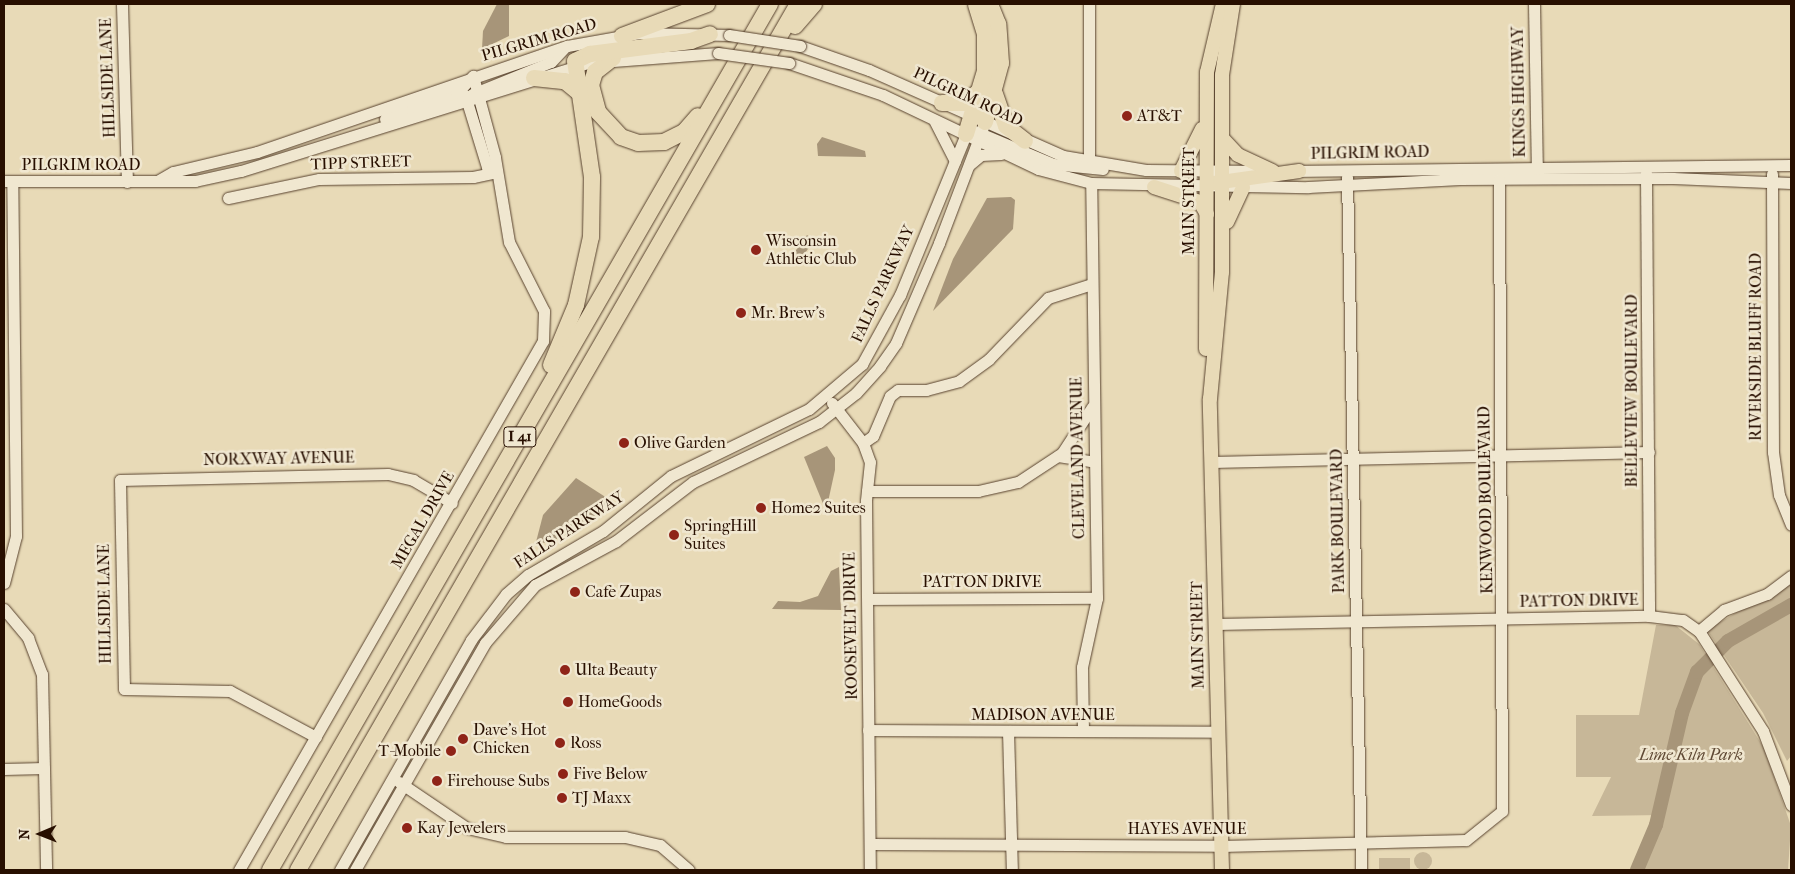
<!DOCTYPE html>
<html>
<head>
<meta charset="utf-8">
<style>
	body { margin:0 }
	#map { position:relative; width:1795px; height:874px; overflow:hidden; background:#e8dab7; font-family:"IM FELL French Canon",serif }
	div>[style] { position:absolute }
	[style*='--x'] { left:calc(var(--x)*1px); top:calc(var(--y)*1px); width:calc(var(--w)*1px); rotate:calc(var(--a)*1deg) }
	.green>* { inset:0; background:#c7b798; transform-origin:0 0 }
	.round { border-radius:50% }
	.water>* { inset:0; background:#a79579; transform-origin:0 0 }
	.river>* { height:14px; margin:-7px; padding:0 7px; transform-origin:7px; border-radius:7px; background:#a79579 }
	.roads { filter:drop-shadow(0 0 1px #58422e) drop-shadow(0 0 1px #58422e) }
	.minor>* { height:11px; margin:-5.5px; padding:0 5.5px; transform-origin:5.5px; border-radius:5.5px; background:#f0e7d0 }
	.major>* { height:14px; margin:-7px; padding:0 7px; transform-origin:7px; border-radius:7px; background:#e8dab7 }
	.highway>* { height:16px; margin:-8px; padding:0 8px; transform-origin:8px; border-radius:8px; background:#e8dab7 }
	.bridges { filter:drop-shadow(0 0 1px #58422e) drop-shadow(0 0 1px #58422e) }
	.minor-bridge>* { height:11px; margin:-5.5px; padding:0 5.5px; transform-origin:5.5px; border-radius:5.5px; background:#f0e7d0 }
	.dots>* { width:14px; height:14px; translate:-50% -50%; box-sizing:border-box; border:2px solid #f0e7d0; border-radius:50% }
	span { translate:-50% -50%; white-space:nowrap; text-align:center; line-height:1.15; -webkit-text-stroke:5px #f0e7d0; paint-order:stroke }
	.shield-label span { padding:1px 4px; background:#f0e7d0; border:1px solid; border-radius:4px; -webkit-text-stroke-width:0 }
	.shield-label { font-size:15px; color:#280f00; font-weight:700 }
	.street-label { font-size:16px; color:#280f00 }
	.poi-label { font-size:16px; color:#280f00 }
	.left { translate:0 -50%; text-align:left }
	.right { translate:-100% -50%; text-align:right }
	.park-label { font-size:16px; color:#604a35; font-style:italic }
	.frame { position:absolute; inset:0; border:5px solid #280f00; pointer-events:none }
	.north { position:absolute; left:15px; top:809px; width:50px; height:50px; -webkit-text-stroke:4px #f0e7d0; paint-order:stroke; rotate:269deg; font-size:14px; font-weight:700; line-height:20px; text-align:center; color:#280f00 }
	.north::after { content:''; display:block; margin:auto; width:18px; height:22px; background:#280f00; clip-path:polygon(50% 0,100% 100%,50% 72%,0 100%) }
</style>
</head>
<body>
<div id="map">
	<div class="green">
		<i style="clip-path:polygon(1791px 580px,1791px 756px,1787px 761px,1763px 713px,1707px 630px)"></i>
		<i style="clip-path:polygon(1656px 625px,1675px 625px,1699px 644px,1764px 748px,1791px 826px,1788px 870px,1641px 870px,1662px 815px,1592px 816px,1611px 777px,1576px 777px,1576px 715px,1639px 715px)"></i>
		<i class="round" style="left:1414px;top:852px;width:18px;height:18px"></i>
		<i style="left:1379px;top:858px;width:31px;height:12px"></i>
	</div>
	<div class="water">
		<i style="clip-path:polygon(497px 4px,509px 4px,509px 36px,482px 49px,483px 31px)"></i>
		<i style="clip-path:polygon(822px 137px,865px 151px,866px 157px,818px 156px,817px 144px)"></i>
		<i style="clip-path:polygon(1011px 197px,1015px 200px,1013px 229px,933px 311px,953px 259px,987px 198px)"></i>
		<i style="left:807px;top:235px;width:9px;height:24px;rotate:36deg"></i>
		<i style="clip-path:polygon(827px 446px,835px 458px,835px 470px,826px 511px,804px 457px)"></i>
		<i style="clip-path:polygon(576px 478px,607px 498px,607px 505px,583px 526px,548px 543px,536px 542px,543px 515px)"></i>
		<i style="clip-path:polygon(839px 567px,841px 610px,772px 609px,778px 601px,800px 602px,818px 596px,831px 571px)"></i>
	</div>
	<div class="river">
		<i style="--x:1637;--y:870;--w:49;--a:-67.1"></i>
		<i style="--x:1656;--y:825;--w:115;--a:-76.9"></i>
		<i style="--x:1682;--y:713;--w:44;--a:-69.9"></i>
		<i style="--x:1697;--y:672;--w:44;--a:-45"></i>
		<i style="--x:1728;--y:641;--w:73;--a:-29.7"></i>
	</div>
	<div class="roads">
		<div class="minor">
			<i style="--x:122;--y:4;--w:178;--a:88.4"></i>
			<i style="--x:1089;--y:4;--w:159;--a:90"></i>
			<i style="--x:1534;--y:4;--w:168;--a:89"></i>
			<i style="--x:800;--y:46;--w:73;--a:19.2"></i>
			<i style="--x:869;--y:70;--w:212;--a:23.9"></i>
			<i style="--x:1063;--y:156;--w:84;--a:9.6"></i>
			<i style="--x:1146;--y:170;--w:121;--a:0.5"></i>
			<i style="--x:789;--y:63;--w:99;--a:18.8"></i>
			<i style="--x:883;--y:95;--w:172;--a:25.5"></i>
			<i style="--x:1038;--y:169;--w:55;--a:14.8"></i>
			<i style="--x:1091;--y:183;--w:217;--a:1.1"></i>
			<i style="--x:1308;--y:187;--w:152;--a:-3"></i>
			<i style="--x:1460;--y:179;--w:213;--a:-0.3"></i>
			<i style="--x:1673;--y:178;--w:118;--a:2.4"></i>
			<i style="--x:472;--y:94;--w:85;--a:-22.1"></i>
			<i style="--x:551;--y:62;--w:21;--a:-47"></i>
			<i style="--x:465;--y:95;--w:75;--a:73"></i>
			<i style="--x:487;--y:167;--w:10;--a:29"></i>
			<i style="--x:385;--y:119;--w:75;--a:-19.4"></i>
			<i style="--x:456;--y:94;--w:25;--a:-47"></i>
			<i style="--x:934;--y:120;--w:46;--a:62.9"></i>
			<i style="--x:975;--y:131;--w:85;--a:22.9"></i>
			<i style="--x:1053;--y:164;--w:50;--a:5.7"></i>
			<i style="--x:969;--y:165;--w:16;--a:-40"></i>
			<i style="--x:981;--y:155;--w:20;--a:-3"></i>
			<i style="--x:1291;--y:171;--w:500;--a:-0.69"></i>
			<i style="--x:1646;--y:173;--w:443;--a:89.6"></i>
			<i style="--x:1772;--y:174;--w:278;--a:89.8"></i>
			<i style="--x:1773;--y:452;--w:43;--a:82.1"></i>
			<i style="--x:1779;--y:495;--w:32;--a:68"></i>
			<i style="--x:1347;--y:177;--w:693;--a:88.84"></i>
			<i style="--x:159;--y:180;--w:16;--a:-30"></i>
			<i style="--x:173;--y:172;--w:86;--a:-13.4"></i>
			<i style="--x:257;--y:152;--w:328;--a:-18.9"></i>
			<i style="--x:567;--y:46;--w:73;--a:-10.2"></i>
			<i style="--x:639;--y:33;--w:90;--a:1.3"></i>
			<i style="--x:4;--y:181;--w:191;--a:0"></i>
			<i style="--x:195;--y:181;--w:47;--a:-12.3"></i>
			<i style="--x:241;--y:171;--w:362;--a:-17.3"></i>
			<i style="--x:587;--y:63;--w:131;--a:-4.4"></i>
			<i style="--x:228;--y:198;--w:93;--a:-11.8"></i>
			<i style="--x:319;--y:179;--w:154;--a:-0.7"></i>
			<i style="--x:473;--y:177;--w:24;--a:-12"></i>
			<i style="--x:832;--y:403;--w:51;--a:52.2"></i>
			<i style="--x:863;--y:443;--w:20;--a:70"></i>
			<i style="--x:870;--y:462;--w:39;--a:96"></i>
			<i style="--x:866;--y:501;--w:369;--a:89.4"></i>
			<i style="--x:863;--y:443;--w:12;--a:-35"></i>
			<i style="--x:873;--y:436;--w:43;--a:-67"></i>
			<i style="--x:890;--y:396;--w:10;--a:-37"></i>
			<i style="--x:898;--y:390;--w:28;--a:0"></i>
			<i style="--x:926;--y:390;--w:34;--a:-15"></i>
			<i style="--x:959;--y:381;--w:37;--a:-36"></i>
			<i style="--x:989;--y:359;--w:85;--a:-46"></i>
			<i style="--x:1048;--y:298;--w:46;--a:-17.7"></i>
			<i style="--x:1058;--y:456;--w:36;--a:9"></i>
			<i style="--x:1212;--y:462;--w:437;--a:-1.3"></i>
			<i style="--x:867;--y:491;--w:111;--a:0"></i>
			<i style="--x:978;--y:491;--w:41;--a:-12.7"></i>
			<i style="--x:1018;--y:482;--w:53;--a:-33.4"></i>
			<i style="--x:1062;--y:453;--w:55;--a:-56.9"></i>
			<i style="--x:4;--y:583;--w:49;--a:-75.7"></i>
			<i style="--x:16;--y:536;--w:355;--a:-90.6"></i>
			<i style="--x:868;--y:599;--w:229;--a:-0.3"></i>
			<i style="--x:4;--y:609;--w:38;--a:50"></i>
			<i style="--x:28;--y:638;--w:39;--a:69"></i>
			<i style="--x:42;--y:674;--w:196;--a:88.8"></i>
			<i style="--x:1216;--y:624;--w:433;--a:-1.1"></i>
			<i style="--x:1649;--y:616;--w:34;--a:7"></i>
			<i style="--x:1683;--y:620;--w:19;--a:35"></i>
			<i style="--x:1699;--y:631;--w:119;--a:57.4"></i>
			<i style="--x:1763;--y:731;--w:79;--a:69.3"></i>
			<i style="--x:1699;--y:631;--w:33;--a:-40"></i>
			<i style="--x:1724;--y:610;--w:46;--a:-20.4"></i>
			<i style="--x:1767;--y:594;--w:30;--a:-37"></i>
			<i style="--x:868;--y:730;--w:350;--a:0.3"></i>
			<i style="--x:1008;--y:731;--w:139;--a:88.4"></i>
			<i style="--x:1083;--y:731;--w:64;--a:-90.9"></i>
			<i style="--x:1082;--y:667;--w:71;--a:-77.7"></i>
			<i style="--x:1097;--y:598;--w:415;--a:-90.8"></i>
			<i style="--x:316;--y:737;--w:98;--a:-151.9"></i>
			<i style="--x:230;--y:691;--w:106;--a:-178.9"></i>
			<i style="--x:124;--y:689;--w:209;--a:-91.1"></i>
			<i style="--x:120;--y:480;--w:268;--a:-1.3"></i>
			<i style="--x:388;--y:474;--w:26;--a:13"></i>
			<i style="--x:413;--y:480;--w:45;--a:30.5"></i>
			<i style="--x:4;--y:769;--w:40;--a:-1.4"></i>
			<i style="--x:399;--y:782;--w:82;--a:34.1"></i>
			<i style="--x:467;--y:828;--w:40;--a:13"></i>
			<i style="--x:506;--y:837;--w:119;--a:0"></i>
			<i style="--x:625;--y:837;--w:36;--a:13"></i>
			<i style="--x:660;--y:845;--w:38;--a:41"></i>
			<i style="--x:871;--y:844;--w:350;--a:0.3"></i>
			<i style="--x:1221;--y:846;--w:245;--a:-1.4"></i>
			<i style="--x:1466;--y:840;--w:46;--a:-38.9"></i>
			<i style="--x:1502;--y:811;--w:632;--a:-90.27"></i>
			<i style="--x:239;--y:870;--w:610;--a:-60.12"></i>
			<i style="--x:543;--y:341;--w:30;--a:-88"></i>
			<i style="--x:544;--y:311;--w:77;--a:-116.9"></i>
			<i style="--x:509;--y:242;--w:86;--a:-99.4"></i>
			<i style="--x:495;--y:157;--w:84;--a:-105.2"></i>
			<i style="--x:340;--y:870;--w:265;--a:-60.3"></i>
			<i style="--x:471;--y:640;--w:58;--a:-52.7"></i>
			<i style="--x:506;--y:594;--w:29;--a:-41"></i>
			<i style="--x:528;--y:575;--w:87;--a:-30.4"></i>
			<i style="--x:603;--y:531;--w:87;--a:-39"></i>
			<i style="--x:671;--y:476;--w:153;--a:-25.9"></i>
			<i style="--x:809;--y:409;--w:70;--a:-40.3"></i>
			<i style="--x:862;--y:364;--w:79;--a:-61.2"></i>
			<i style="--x:900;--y:295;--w:174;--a:-67.7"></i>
			<i style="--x:355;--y:870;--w:262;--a:-60.2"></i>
			<i style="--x:485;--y:643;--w:77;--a:-49.2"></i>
			<i style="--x:535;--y:585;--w:92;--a:-28.5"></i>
			<i style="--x:616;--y:541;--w:97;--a:-37.5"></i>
			<i style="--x:693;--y:482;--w:140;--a:-25.5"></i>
			<i style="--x:819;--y:422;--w:47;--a:-38.1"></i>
			<i style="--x:856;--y:393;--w:36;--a:-48"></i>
			<i style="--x:880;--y:366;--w:28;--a:-55"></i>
			<i style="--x:896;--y:343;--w:109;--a:-66.7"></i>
			<i style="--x:939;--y:243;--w:129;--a:-69.2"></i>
		</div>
		<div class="major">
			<i style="--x:1222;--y:138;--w:23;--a:47"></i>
			<i style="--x:1238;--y:155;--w:38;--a:25"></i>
			<i style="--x:1181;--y:171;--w:47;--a:-63.4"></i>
			<i style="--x:1214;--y:183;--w:86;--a:-8"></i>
			<i style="--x:1154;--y:187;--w:48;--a:18.1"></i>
			<i style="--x:1200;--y:202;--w:14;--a:60"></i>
			<i style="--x:1227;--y:222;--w:38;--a:-65"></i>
			<i style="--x:1206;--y:349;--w:277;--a:-89.8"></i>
			<i style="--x:1207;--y:72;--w:70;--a:-76.8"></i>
			<i style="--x:1222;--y:870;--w:471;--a:-91.5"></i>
			<i style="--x:1210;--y:399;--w:128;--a:-84.6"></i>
			<i style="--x:1222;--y:272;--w:197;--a:-90"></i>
			<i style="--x:1222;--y:75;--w:72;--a:-81.2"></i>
		</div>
		<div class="highway">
			<i style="--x:795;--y:26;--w:29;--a:-49"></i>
			<i style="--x:622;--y:36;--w:91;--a:-20.6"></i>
			<i style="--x:613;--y:58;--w:23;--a:142"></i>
			<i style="--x:595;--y:72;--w:14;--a:107"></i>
			<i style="--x:591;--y:85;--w:28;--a:75"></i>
			<i style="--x:598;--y:112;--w:34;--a:47"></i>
			<i style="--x:621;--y:137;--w:18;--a:19"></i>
			<i style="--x:638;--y:143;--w:26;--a:-2"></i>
			<i style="--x:664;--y:142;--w:22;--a:-27"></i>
			<i style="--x:684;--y:132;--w:21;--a:-49"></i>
			<i style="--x:534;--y:78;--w:31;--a:6"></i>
			<i style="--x:565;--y:81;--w:17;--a:40"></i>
			<i style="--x:995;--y:94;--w:34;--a:71"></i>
			<i style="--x:1006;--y:126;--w:24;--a:38"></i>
			<i style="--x:942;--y:103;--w:22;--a:0"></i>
			<i style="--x:964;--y:103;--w:24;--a:-38"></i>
			<i style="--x:985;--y:122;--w:61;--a:-74.8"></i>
			<i style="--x:1001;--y:63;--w:39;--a:-94"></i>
			<i style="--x:998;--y:24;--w:22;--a:-112"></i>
			<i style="--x:966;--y:134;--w:66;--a:-73.2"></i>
			<i style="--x:985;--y:71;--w:37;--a:-90"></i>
			<i style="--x:985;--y:34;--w:31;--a:-107"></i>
			<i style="--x:551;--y:365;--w:65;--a:-67.4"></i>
			<i style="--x:576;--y:305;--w:70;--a:-77.6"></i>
			<i style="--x:591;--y:237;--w:60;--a:-89"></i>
			<i style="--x:592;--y:177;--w:117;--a:-98.3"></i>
			<i style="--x:575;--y:61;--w:17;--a:-25"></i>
			<i style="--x:590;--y:54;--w:102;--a:-7.3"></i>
			<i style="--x:691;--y:41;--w:20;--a:-20"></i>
			<i style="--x:270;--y:870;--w:1000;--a:-60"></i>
			<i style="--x:298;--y:870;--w:1000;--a:-60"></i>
		</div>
	</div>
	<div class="bridges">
		<div class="minor-bridge">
			<i style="--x:729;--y:35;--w:72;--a:8.8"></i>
			<i style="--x:718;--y:53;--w:72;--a:8"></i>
		</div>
	</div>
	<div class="dots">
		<i style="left:1127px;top:116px;background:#8f2418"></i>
		<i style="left:756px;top:250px;background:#8f2418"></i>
		<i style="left:741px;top:313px;background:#8f2418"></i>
		<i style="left:624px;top:443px;background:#8f2418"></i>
		<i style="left:761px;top:508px;background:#8f2418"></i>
		<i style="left:674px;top:535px;background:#8f2418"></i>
		<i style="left:575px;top:592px;background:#8f2418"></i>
		<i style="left:565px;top:670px;background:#8f2418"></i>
		<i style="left:568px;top:702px;background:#8f2418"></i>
		<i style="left:463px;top:739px;background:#8f2418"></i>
		<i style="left:560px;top:743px;background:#8f2418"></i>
		<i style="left:451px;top:751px;background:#8f2418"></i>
		<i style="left:563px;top:774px;background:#8f2418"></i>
		<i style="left:437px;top:781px;background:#8f2418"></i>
		<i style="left:562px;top:798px;background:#8f2418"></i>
		<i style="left:407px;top:828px;background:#8f2418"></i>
	</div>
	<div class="shield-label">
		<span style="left:520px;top:437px">I 41</span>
	</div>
	<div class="street-label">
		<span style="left:539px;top:40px;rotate:-16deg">PILGRIM ROAD</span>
		<span style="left:108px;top:78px;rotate:-92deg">HILLSIDE LANE</span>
		<span style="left:1519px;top:92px;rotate:-91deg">KINGS HIGHWAY</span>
		<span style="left:968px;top:97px;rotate:25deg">PILGRIM ROAD</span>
		<span style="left:1370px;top:153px;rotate:-1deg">PILGRIM ROAD</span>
		<span style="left:361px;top:163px;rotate:-2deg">TIPP STREET</span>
		<span style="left:81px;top:165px">PILGRIM ROAD</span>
		<span style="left:1189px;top:201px;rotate:-90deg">MAIN STREET</span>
		<span style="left:883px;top:284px;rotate:-65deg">FALLS PARKWAY</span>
		<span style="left:1756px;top:347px;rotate:-90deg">RIVERSIDE BLUFF ROAD</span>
		<span style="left:1632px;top:391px;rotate:-90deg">BELLEVIEW BOULEVARD</span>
		<span style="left:1078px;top:458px;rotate:-91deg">CLEVELAND AVENUE</span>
		<span style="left:279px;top:459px;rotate:-1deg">NORXWAY AVENUE</span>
		<span style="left:1486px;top:500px;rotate:-91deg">KENWOOD BOULEVARD</span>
		<span style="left:423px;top:520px;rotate:-60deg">MEGAL DRIVE</span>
		<span style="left:1338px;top:521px;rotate:-91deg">PARK BOULEVARD</span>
		<span style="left:569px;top:530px;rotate:-33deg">FALLS PARKWAY</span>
		<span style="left:982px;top:582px">PATTON DRIVE</span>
		<span style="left:1579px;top:601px;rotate:-1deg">PATTON DRIVE</span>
		<span style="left:105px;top:604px;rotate:-91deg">HILLSIDE LANE</span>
		<span style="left:851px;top:626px;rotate:-91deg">ROOSEVELT DRIVE</span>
		<span style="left:1198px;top:635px;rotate:-91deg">MAIN STREET</span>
		<span style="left:1043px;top:715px">MADISON AVENUE</span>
		<span style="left:1187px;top:829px">HAYES AVENUE</span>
	</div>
	<div class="poi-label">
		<span class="left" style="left:1137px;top:116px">AT&amp;T</span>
		<span class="left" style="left:766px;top:250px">Wisconsin<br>Athletic Club</span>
		<span class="left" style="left:751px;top:313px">Mr. Brew's</span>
		<span class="left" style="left:634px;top:443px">Olive Garden</span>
		<span class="left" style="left:771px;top:508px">Home2 Suites</span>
		<span class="left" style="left:684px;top:535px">SpringHill<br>Suites</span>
		<span class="left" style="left:585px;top:592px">Cafe Zupas</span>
		<span class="left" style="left:575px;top:670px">Ulta Beauty</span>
		<span class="left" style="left:578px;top:702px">HomeGoods</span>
		<span class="left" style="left:473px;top:739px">Dave's Hot<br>Chicken</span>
		<span class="left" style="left:570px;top:743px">Ross</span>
		<span class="right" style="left:441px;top:751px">T-Mobile</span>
		<span class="left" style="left:573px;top:774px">Five Below</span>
		<span class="left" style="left:447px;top:781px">Firehouse Subs</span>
		<span class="left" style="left:572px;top:798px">TJ Maxx</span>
		<span class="left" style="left:417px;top:828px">Kay Jewelers</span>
	</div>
	<div class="park-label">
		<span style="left:1691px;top:755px">Lime Kiln Park</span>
	</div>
	<div class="frame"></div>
	<div class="north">N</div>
</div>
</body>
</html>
